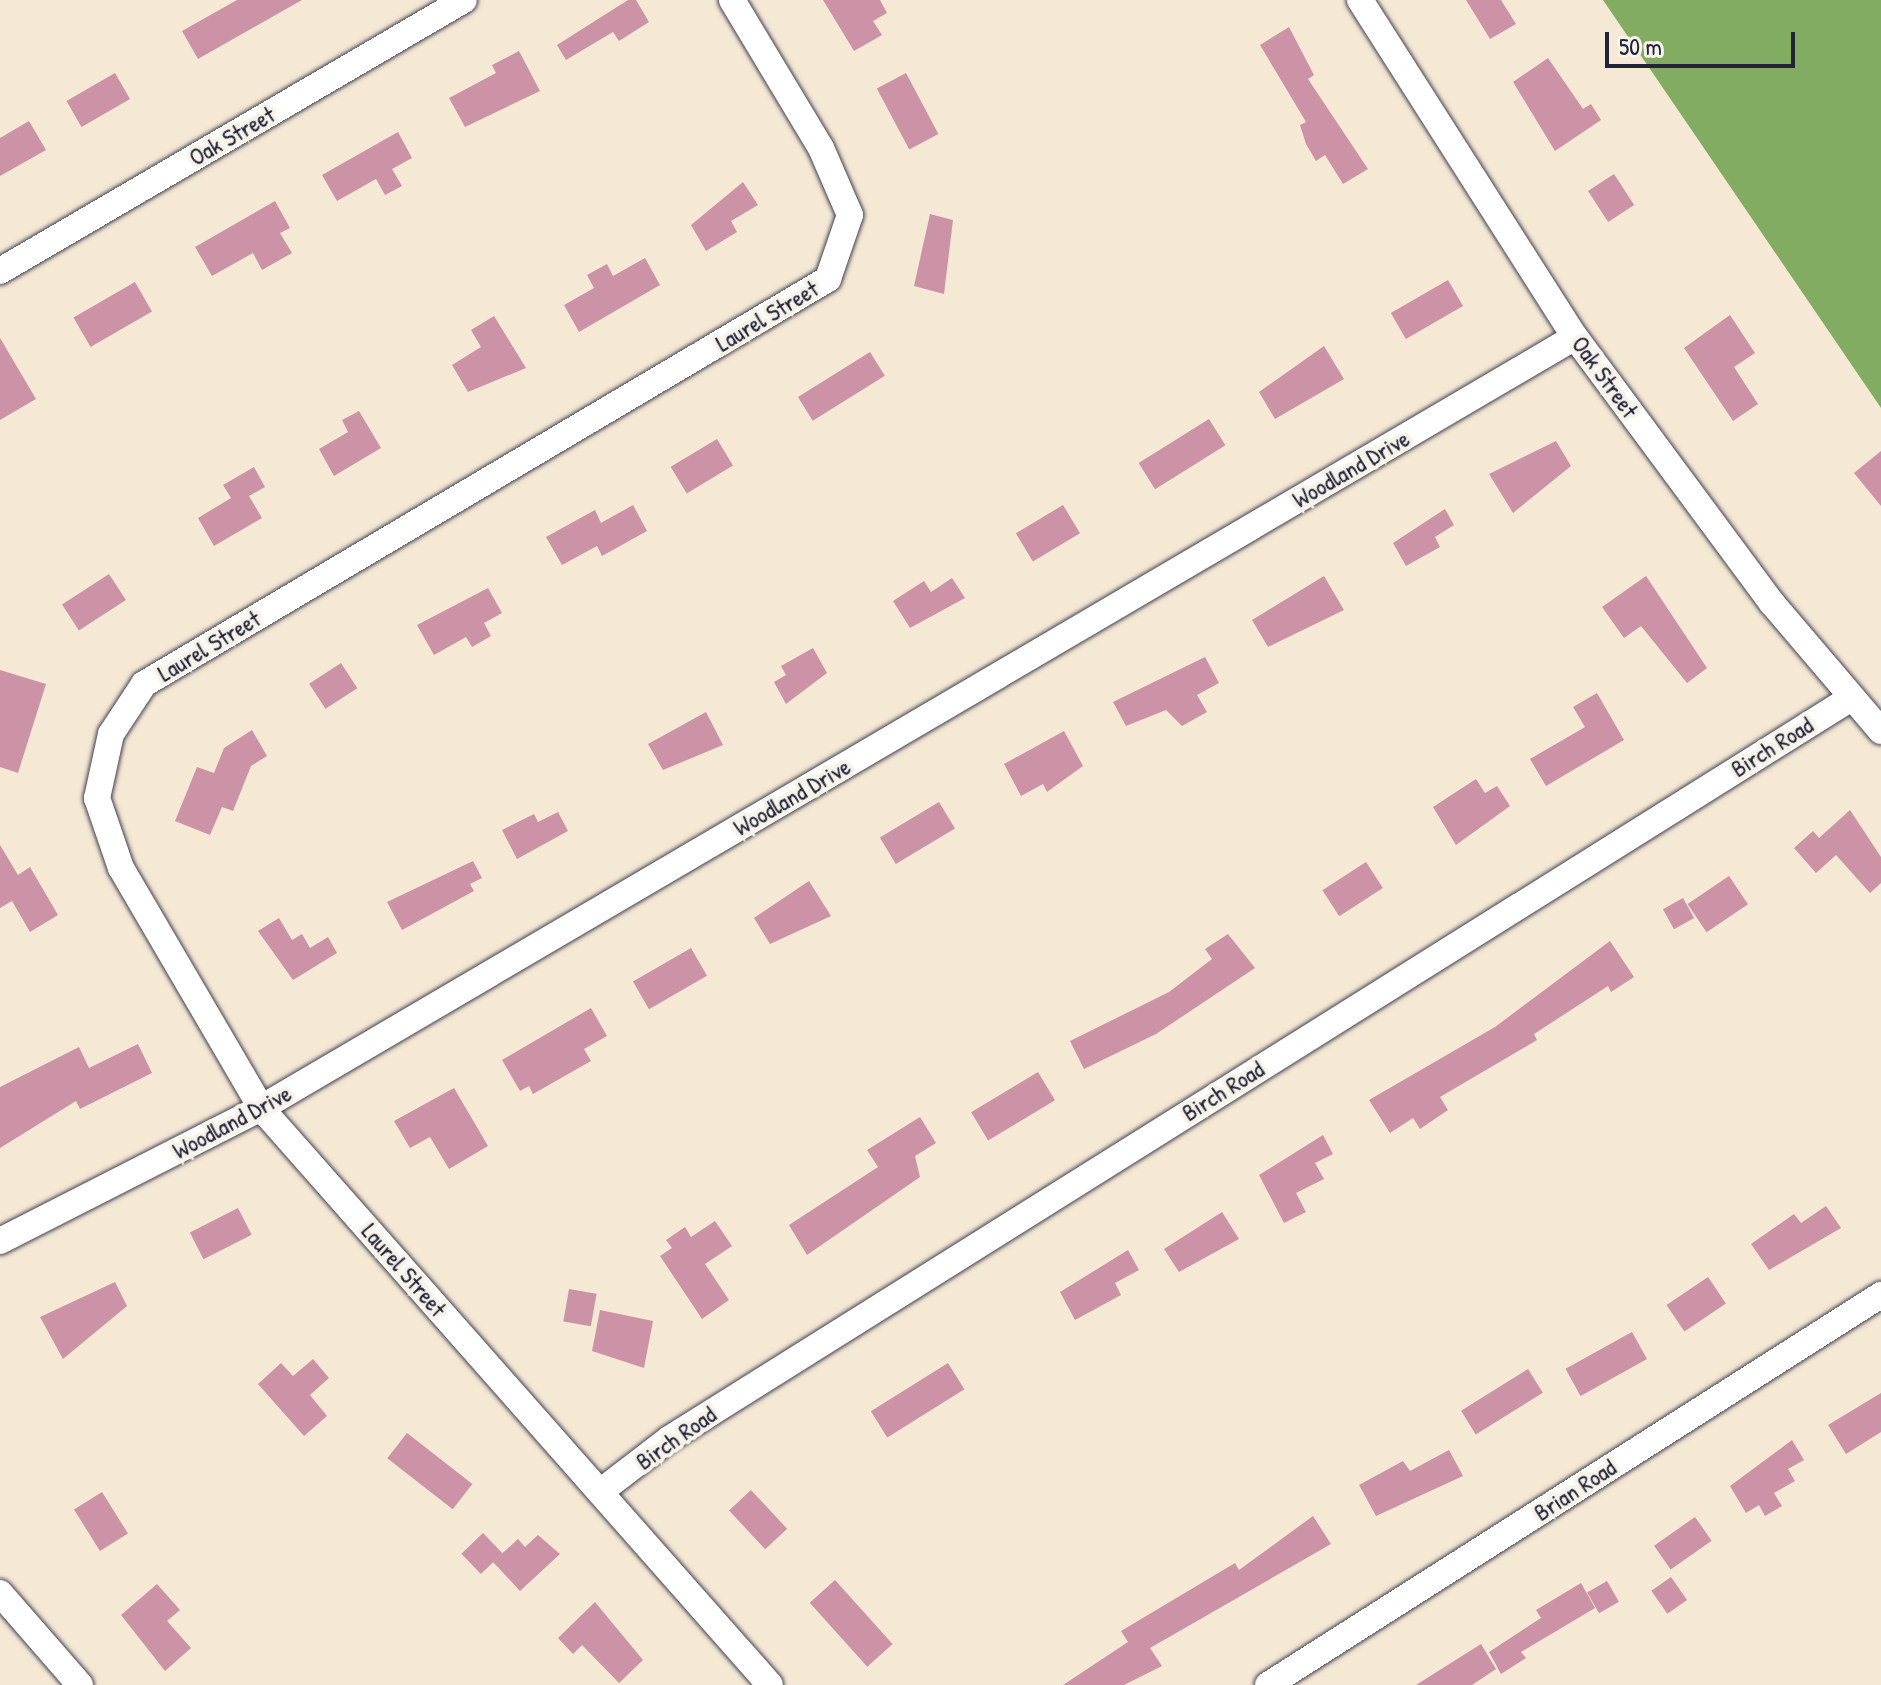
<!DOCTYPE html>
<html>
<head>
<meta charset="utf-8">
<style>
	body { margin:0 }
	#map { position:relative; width:1881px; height:1685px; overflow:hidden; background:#f5e8d4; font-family:"Patrick Hand",sans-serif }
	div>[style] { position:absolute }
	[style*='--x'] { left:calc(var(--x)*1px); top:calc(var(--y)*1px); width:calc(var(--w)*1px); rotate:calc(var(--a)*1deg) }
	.forest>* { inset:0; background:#83ac63 }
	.building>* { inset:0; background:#cc93a7; transform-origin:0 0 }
	.roads { filter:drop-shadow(0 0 2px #424052) drop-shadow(0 0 2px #424052) }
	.minor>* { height:26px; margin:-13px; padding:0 13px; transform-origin:13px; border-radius:13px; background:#fff }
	span { translate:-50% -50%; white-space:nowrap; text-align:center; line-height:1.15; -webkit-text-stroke:8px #f7f3e8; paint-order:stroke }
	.street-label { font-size:24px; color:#22223b }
	.scale { position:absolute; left:1605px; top:32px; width:190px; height:36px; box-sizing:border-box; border:4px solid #22223b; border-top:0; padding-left:10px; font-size:24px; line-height:28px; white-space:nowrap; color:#22223b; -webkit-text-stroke:6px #f7f3e8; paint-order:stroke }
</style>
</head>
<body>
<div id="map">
	<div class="forest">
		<i style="clip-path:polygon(1603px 0,1881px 0,1881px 408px)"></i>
	</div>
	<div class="building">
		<i style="clip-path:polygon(237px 0,302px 0,198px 59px,182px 31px)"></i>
		<i style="clip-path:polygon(628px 0,636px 0,649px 22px,619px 41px,613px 32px,566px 60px,557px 45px)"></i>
		<i style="clip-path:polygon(823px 0,880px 0,887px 13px,873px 21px,882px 35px,854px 51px)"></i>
		<i style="clip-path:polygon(1466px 0,1501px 0,1516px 24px,1490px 39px)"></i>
		<i style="clip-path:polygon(1289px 27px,1314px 75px,1308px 79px,1368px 169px,1343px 184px,1325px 155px,1316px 161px,1306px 144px,1300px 125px,1306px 122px,1260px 45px)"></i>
		<i style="clip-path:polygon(519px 51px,540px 91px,465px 127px,449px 98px,496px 73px,492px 65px)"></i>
		<i style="clip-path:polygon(1548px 58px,1583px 109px,1591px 104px,1601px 120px,1555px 151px,1513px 82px)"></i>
		<i style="left:115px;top:73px;width:30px;height:56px;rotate:60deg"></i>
		<i style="left:906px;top:73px;width:69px;height:33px;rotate:62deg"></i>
		<i style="clip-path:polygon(29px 121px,46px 150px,0 176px,0 138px)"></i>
		<i style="clip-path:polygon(398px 132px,412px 158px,392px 169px,402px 186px,385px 195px,376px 179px,337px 201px,322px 175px)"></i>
		<i style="left:1614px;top:174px;width:37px;height:31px;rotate:57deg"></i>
		<i style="clip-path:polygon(743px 182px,758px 205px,731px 221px,737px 232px,706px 251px,691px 225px)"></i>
		<i style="clip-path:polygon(275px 201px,290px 228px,280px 233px,292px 253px,262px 270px,253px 253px,212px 276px,195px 247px)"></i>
		<i style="clip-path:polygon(930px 214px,953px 220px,944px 294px,914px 286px)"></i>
		<i style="clip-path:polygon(645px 258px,660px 285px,579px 332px,564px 305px,594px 288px,587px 275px,607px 264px,613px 276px)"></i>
		<i style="left:1448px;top:280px;width:30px;height:66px;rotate:60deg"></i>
		<i style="left:135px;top:282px;width:34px;height:71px;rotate:60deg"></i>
		<i style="clip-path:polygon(1730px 315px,1755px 353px,1734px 367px,1758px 404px,1733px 421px,1684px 348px)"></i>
		<i style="clip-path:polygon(494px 316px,526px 368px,468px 392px,452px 365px,481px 347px,471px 330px)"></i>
		<i style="clip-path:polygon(0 338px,36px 399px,0 420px)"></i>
		<i style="clip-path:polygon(1324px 346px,1344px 379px,1275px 419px,1259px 392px)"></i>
		<i style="left:870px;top:352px;width:28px;height:85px;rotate:58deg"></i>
		<i style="clip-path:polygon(359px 411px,381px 448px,334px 476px,319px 449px,348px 432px,342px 420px)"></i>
		<i style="left:1209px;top:419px;width:31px;height:83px;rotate:58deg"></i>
		<i style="left:717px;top:439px;width:31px;height:54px;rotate:59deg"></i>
		<i style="clip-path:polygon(1556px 441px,1571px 466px,1513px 513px,1489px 474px)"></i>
		<i style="clip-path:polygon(1881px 451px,1881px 506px,1854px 473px)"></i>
		<i style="clip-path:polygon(254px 467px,265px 487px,249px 496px,262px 518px,214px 546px,198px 518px,231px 498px,223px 485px)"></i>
		<i style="clip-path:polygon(633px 505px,647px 531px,602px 556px,597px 546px,562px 565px,546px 537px,595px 510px,601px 523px)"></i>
		<i style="left:1063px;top:505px;width:33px;height:55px;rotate:59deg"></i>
		<i style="clip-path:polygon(1445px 509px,1454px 525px,1435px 537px,1440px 547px,1406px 566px,1393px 543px)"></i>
		<i style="left:109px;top:574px;width:31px;height:56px;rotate:57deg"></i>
		<i style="clip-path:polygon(1324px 576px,1344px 610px,1268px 647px,1252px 620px)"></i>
		<i style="clip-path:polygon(1646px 576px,1707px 668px,1687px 683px,1641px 626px,1624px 638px,1602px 607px)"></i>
		<i style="clip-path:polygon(952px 578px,965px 598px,910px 628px,893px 601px,924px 581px,931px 592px)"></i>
		<i style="clip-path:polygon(488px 588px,502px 613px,484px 623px,491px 636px,472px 647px,466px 637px,434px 655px,417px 625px)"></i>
		<i style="clip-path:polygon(813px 648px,827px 673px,786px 704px,774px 682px,786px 675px,781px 666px)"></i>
		<i style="clip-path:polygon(1205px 657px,1219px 683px,1197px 695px,1207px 712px,1182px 726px,1166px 710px,1126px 726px,1113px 702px)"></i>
		<i style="left:341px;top:663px;width:30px;height:38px;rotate:57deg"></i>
		<i style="clip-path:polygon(0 670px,46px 684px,18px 773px,0 767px)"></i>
		<i style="clip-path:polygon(1597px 693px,1624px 740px,1546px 786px,1530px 759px,1585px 727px,1573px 707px)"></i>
		<i style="clip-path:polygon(706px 712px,723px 745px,663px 770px,648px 744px)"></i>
		<i style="clip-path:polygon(252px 730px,267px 756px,251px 766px,233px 811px,222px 807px,210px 835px,175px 821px,197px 767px,214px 773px,224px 748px)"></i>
		<i style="clip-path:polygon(1064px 731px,1083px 766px,1047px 792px,1043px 784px,1021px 796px,1004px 764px)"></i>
		<i style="clip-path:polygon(1476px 779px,1485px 793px,1497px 786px,1510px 806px,1456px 845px,1433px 807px)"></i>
		<i style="left:939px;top:802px;width:31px;height:69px;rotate:59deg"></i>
		<i style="clip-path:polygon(1850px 810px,1881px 857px,1881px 883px,1870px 893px,1836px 855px,1816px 873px,1794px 848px,1813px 831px,1819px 838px)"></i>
		<i style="clip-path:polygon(558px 812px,568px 831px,517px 859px,502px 830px,534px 814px,538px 822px)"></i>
		<i style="clip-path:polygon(0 845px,18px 875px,30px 867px,58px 915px,30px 932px,12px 901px,0 908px)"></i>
		<i style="clip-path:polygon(473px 861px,482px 878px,470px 884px,474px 891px,402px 930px,387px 902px)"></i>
		<i style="left:1366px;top:862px;width:31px;height:52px;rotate:57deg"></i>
		<i style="left:1729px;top:876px;width:34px;height:50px;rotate:56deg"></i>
		<i style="clip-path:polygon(809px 881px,831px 916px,770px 944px,754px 918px)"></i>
		<i style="left:1683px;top:898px;width:23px;height:23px;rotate:61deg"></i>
		<i style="clip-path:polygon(279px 918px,292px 940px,302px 934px,310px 948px,328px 937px,337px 953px,293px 980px,258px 931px)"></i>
		<i style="clip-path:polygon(1228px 934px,1255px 968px,1156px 1034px,1084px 1069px,1070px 1041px,1169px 992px,1212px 959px,1205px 949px)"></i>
		<i style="clip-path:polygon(1610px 941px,1634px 977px,1611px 992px,1608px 986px,1534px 1034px,1537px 1040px,1440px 1097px,1448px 1110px,1420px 1129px,1413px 1118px,1390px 1133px,1369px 1100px,1495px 1027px)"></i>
		<i style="left:691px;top:948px;width:32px;height:67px;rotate:60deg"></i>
		<i style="clip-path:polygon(591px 1008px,607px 1036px,584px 1049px,591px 1061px,533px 1094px,529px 1086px,520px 1091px,502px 1060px)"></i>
		<i style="clip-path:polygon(138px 1044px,152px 1073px,80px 1109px,76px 1101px,0 1148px,0 1087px,79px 1047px,89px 1068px)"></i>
		<i style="left:1038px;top:1072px;width:33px;height:78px;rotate:59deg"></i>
		<i style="clip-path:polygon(454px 1088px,488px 1146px,449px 1169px,430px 1137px,410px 1148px,394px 1121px)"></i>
		<i style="clip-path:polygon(920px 1117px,936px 1143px,915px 1156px,920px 1177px,807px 1255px,789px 1225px,878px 1167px,867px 1150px)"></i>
		<i style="clip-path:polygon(1323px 1135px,1333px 1154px,1315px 1163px,1324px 1179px,1296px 1193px,1306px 1212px,1284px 1223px,1259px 1175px)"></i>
		<i style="clip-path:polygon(1826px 1206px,1841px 1228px,1769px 1270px,1751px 1244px,1794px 1214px,1801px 1223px)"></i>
		<i style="left:238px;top:1208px;width:30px;height:54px;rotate:63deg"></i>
		<i style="clip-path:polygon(1222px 1212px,1239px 1239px,1179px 1272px,1164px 1249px)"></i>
		<i style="clip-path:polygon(715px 1221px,732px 1246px,705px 1264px,729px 1300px,702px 1319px,660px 1256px,672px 1248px,666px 1240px,685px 1227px,691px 1237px)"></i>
		<i style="clip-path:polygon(1128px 1250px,1139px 1270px,1115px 1283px,1121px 1295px,1075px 1320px,1060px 1292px)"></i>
		<i style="left:1708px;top:1277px;width:32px;height:50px;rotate:56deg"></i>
		<i style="clip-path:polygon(115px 1282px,127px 1306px,63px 1359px,40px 1317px)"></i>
		<i style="left:569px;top:1289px;width:28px;height:33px;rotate:10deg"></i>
		<i style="clip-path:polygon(600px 1310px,653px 1321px,644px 1368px,592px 1351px)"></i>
		<i style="left:1632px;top:1332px;width:31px;height:76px;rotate:61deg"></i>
		<i style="clip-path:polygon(313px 1359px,329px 1378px,310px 1395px,327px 1416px,304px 1436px,258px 1384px,281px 1363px,293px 1376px)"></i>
		<i style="left:948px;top:1363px;width:31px;height:91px;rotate:58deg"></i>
		<i style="left:1528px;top:1369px;width:28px;height:79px;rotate:58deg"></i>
		<i style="clip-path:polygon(1881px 1393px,1881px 1432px,1846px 1454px,1828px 1425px)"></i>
		<i style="left:407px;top:1433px;width:83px;height:32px;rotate:38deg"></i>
		<i style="clip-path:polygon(1792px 1440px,1804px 1460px,1788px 1469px,1795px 1481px,1774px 1493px,1782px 1506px,1765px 1516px,1759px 1505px,1746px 1513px,1730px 1486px)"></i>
		<i style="clip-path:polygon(1449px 1450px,1463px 1476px,1376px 1516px,1359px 1485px,1403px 1461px,1410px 1471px)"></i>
		<i style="left:751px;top:1490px;width:53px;height:30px;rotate:47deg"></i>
		<i style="left:102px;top:1492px;width:49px;height:33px;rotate:58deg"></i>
		<i style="clip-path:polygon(1313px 1516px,1331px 1544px,1150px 1648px,1162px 1666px,1124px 1685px,1063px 1685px,1128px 1642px,1121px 1631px,1235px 1563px,1239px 1570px)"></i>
		<i style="left:1695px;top:1517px;width:29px;height:50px;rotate:55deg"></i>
		<i style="left:483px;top:1533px;width:28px;height:30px;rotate:46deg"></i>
		<i style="clip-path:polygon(538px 1535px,560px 1554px,520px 1591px,493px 1562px,518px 1539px,525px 1547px)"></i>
		<i style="left:1671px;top:1577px;width:28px;height:24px;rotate:55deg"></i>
		<i style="left:835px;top:1580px;width:86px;height:34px;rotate:48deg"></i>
		<i style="left:1607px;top:1581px;width:24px;height:23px;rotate:60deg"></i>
		<i style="clip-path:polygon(1581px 1583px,1595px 1608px,1521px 1652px,1526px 1658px,1501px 1674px,1489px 1652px,1541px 1618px,1536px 1610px)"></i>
		<i style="clip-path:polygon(157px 1584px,180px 1610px,167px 1621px,191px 1648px,165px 1671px,121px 1615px)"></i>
		<i style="clip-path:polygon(595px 1602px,643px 1660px,619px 1683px,582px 1645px,573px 1654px,558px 1638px)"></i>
		<i style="clip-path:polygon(1481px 1644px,1496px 1669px,1472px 1685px,1416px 1685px)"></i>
	</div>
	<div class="roads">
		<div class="minor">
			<i style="--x:732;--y:0;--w:173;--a:59"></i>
			<i style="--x:821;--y:148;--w:73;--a:66.6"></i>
			<i style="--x:850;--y:215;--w:68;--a:109"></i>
			<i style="--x:828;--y:279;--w:795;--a:149.37"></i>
			<i style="--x:144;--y:684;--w:60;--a:123.4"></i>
			<i style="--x:111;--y:734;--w:66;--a:102.3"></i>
			<i style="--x:97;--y:798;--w:74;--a:71.1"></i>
			<i style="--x:121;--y:868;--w:278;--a:59.7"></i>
			<i style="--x:261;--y:1108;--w:769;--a:48.58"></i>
			<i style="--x:1360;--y:0;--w:400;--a:57.5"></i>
			<i style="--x:1575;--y:337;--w:331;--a:53.5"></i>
			<i style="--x:1772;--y:603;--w:168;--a:49.6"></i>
			<i style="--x:0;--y:271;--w:537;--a:-30.29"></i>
			<i style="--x:0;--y:1241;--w:293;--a:-27"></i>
			<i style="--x:261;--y:1108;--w:1523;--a:-30.4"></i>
			<i style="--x:600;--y:1492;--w:87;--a:-37.5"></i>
			<i style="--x:669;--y:1439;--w:1395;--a:-32.08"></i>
			<i style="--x:0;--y:1593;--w:122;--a:49"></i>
			<i style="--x:1268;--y:1685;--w:727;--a:-32.47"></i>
		</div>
	</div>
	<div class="street-label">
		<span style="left:232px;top:136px;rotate:-30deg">Oak Street</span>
		<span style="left:767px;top:316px;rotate:-31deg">Laurel Street</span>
		<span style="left:1605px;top:377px;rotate:54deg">Oak Street</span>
		<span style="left:1351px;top:469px;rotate:-30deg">Woodland Drive</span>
		<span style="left:209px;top:646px;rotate:-31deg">Laurel Street</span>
		<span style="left:1772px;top:747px;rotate:-32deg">Birch Road</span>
		<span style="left:792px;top:797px;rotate:-30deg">Woodland Drive</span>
		<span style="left:1223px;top:1091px;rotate:-32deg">Birch Road</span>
		<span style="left:232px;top:1122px;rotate:-28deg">Woodland Drive</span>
		<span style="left:404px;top:1270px;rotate:49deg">Laurel Street</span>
		<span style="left:676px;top:1438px;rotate:-35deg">Birch Road</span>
		<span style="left:1575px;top:1490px;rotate:-33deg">Brian Road</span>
	</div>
	<div class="scale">50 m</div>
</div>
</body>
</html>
